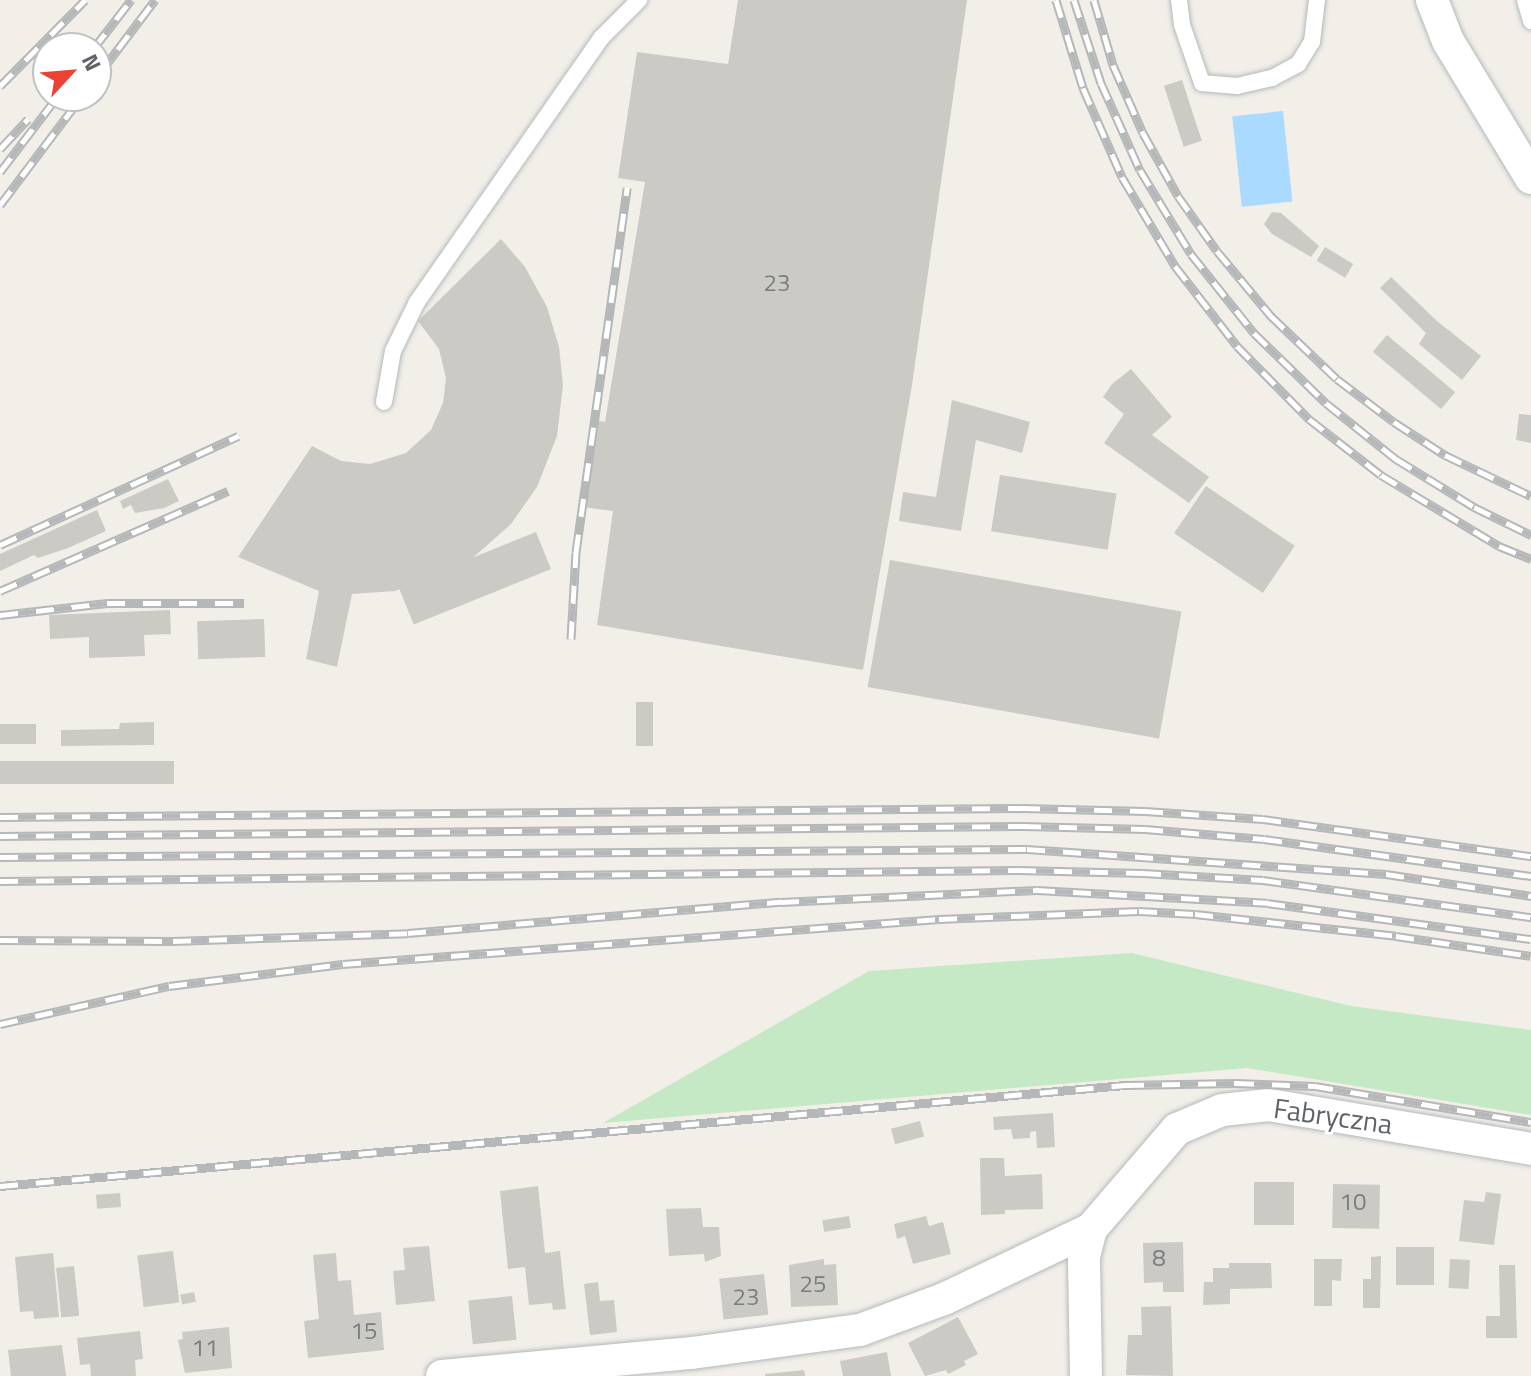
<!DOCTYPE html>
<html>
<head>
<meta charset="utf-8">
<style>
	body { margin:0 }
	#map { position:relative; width:1531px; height:1376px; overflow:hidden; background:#f1efe8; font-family:"Titillium Web",sans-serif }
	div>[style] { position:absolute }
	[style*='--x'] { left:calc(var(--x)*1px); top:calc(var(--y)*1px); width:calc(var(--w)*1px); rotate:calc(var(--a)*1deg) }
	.green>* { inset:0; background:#c5e8c5 }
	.water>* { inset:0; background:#aadaff; transform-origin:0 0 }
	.building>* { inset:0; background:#cccac5; transform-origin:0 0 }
	.roads { filter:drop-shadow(0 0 2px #b5b8bc) drop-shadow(0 0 2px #b5b8bc) }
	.service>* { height:16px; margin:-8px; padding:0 8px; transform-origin:8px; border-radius:8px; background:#fff }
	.minor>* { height:32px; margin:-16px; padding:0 16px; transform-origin:16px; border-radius:16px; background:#fff }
	.rail>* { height:9px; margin-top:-4.5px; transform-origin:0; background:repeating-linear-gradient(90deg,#fff 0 18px,#b6b7b8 0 36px); box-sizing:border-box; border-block:2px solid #b6b7b8 }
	span { translate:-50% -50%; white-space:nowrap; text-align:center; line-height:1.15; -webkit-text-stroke:6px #fff; paint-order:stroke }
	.number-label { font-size:24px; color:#7a7d7f }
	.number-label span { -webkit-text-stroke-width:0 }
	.street-label { font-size:28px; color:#5f6368 }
	.north { position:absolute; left:32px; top:32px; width:80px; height:80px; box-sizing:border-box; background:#fff; border:2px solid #bfc1c3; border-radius:50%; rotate:64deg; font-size:22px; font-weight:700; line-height:32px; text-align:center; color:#5f6368 }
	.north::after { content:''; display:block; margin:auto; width:28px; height:36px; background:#ea4335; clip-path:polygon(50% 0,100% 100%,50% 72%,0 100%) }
</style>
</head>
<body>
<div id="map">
	<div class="green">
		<i style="clip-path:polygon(1132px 953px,1351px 1006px,1531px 1030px,1531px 1115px,1247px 1068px,603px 1123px,869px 971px)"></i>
	</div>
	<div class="water">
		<i style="left:1283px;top:111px;width:91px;height:51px;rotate:84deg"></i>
	</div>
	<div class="building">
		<i style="clip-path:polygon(738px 0,967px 0,912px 385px,863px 670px,597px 625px,613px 511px,582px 507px,594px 420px,605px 422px,645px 182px,618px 178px,637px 52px,728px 64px)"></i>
		<i style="left:1182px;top:80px;width:64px;height:19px;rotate:72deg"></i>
		<i style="clip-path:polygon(1272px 212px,1281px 213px,1319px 246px,1311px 257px,1272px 234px,1264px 224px)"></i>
		<i style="clip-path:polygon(501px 239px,525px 267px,547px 307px,559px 347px,563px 385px,557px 436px,537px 487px,511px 524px,468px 562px,395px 591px,352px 594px,337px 667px,306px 659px,319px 591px,238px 557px,312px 446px,341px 461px,370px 464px,406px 453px,431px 430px,443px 403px,446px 378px,439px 349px,418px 321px)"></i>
		<i style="left:1325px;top:247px;width:33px;height:16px;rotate:31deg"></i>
		<i style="clip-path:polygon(1391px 277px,1437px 321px,1481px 356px,1462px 380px,1419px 344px,1426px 333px,1380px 288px)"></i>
		<i style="left:1387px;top:335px;width:89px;height:22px;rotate:40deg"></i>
		<i style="clip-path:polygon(1131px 369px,1172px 417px,1152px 435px,1209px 477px,1189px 503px,1104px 443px,1124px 414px,1103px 397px,1112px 384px)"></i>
		<i style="clip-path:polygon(952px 400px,1030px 422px,1022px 453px,976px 440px,961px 531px,899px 521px,903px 492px,936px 497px)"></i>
		<i style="clip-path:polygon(1519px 414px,1531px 415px,1531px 443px,1516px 440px)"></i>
		<i style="left:1000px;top:475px;width:118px;height:57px;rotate:9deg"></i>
		<i style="clip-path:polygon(168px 479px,179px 501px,164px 508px,135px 513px,131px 505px,123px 509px,120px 501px)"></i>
		<i style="left:1206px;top:486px;width:107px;height:57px;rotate:34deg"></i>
		<i style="clip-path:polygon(97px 510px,106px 531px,68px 548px,38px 558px,34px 555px,0 571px,0 554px)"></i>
		<i style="left:536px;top:532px;width:40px;height:148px;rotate:68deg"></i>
		<i style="left:890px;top:560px;width:296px;height:129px;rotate:10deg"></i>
		<i style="clip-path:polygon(170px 610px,171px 634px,144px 635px,145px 656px,89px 658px,89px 637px,50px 639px,49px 615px)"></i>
		<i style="left:264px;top:619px;width:38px;height:67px;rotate:88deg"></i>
		<i style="left:636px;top:702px;width:17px;height:44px"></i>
		<i style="clip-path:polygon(154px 722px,154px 745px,61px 746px,61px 730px,119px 729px,120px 723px)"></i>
		<i style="left:0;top:724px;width:36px;height:20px"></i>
		<i style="left:0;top:761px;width:174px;height:23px"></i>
		<i style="clip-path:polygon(1053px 1113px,1055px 1147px,1037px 1148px,1036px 1131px,1030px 1132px,1030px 1138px,1013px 1139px,1011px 1129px,994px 1130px,993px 1117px)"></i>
		<i style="left:920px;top:1121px;width:16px;height:30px;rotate:75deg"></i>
		<i style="clip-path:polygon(980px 1158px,1004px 1158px,1005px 1176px,1042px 1174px,1043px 1209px,1005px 1210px,1005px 1214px,981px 1215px)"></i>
		<i style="left:1254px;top:1182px;width:40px;height:43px"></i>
		<i style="left:1333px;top:1184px;width:47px;height:44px;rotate:1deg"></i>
		<i style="clip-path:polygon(538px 1186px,545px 1253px,560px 1251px,566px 1309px,553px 1310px,552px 1303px,529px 1305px,525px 1267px,508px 1269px,500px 1191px)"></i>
		<i style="clip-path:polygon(1486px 1192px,1501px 1194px,1494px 1245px,1459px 1241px,1464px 1200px,1484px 1202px)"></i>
		<i style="left:120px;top:1193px;width:14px;height:24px;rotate:86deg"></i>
		<i style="clip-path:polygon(701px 1208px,703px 1227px,719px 1227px,721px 1256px,705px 1262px,704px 1254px,669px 1256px,666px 1209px)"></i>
		<i style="left:849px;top:1216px;width:12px;height:27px;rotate:81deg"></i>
		<i style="clip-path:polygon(926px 1216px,929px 1226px,943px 1222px,951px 1254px,913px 1264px,905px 1236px,897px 1239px,894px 1224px)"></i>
		<i style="clip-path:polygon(1183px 1242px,1184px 1292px,1163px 1292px,1163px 1282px,1144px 1283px,1143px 1243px)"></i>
		<i style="clip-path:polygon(429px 1246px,435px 1301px,396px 1305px,393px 1271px,405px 1270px,403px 1248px)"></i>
		<i style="left:1434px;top:1247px;width:38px;height:38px;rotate:90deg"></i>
		<i style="left:173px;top:1251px;width:52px;height:36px;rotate:83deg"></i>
		<i style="clip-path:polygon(53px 1253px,59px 1317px,34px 1319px,33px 1311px,20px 1312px,15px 1257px)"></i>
		<i style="clip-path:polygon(336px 1253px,338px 1281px,351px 1280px,354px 1315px,381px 1312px,384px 1350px,308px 1358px,304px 1321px,319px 1319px,313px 1255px)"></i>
		<i style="clip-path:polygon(1381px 1256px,1380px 1308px,1363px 1308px,1363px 1279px,1371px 1279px,1371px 1257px)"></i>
		<i style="clip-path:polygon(824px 1259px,824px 1265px,836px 1264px,838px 1305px,791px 1307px,789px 1265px)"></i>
		<i style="clip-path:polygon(1314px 1259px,1342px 1259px,1341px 1281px,1332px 1280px,1332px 1306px,1314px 1306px)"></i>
		<i style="left:1450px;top:1259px;width:20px;height:29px;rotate:3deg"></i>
		<i style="clip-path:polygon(1229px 1263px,1271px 1263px,1272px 1288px,1230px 1289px,1230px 1304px,1203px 1305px,1204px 1282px,1213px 1282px,1213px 1268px,1229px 1268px)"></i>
		<i style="clip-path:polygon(1499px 1265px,1515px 1265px,1517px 1338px,1486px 1338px,1486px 1316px,1500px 1316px)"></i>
		<i style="left:74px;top:1266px;width:50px;height:18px;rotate:84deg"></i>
		<i style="left:764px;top:1274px;width:41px;height:45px;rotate:84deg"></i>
		<i style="clip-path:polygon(598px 1282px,600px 1301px,614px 1300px,617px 1332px,590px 1335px,584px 1284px)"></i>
		<i style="left:194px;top:1292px;width:10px;height:14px;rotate:79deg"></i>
		<i style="left:512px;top:1296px;width:44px;height:44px;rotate:84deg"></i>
		<i style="clip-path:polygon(1171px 1306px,1173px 1376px,1126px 1375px,1128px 1335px,1142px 1335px,1141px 1307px)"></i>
		<i style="clip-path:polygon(958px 1317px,978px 1354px,964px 1361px,966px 1365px,948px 1374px,946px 1370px,925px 1376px,908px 1343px)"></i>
		<i style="clip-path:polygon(229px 1327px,232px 1368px,185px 1373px,178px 1340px,183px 1339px,182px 1332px)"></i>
		<i style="clip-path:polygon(140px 1331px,143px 1359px,135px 1360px,136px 1376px,91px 1376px,90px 1364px,80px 1365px,77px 1338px)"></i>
		<i style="clip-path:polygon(62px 1345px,66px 1376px,11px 1376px,8px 1350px)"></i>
		<i style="clip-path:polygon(887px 1352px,891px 1376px,843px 1376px,840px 1361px)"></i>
		<i style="clip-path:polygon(804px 1370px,805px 1376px,765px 1376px,765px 1374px)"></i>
	</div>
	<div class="roads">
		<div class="service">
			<i style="--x:1179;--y:0;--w:25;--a:83"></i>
			<i style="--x:1182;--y:25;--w:61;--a:71"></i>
			<i style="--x:1202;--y:83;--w:35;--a:5"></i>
			<i style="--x:1237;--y:86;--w:36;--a:-13"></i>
			<i style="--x:1272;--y:78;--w:30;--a:-28"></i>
			<i style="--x:1298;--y:64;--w:26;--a:-58"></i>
			<i style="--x:1312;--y:42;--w:42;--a:-83.2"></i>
			<i style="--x:1525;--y:0;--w:22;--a:74"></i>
			<i style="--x:384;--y:402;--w:52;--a:-80"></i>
			<i style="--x:393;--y:351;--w:55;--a:-63.9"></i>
			<i style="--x:417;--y:302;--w:322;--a:-55.1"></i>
			<i style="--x:601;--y:38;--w:54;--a:-45"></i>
		</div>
		<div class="minor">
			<i style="--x:1432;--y:0;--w:44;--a:68.7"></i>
			<i style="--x:1448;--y:41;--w:160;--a:58.8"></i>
			<i style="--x:442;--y:1376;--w:251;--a:-5.3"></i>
			<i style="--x:692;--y:1353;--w:170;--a:-7.8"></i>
			<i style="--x:860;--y:1330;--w:90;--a:-20.3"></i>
			<i style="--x:944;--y:1299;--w:163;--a:-25.5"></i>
			<i style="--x:1086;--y:1376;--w:119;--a:-91"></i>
			<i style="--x:1084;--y:1257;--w:29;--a:-76"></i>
			<i style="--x:1091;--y:1229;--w:132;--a:-49.3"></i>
			<i style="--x:1177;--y:1129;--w:49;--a:-22.9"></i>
			<i style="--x:1222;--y:1110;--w:47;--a:-6.1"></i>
			<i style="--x:1269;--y:1105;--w:266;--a:9.5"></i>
		</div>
	</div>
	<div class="rail">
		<i style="--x:1056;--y:0;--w:92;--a:72.9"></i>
		<i style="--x:1083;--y:88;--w:97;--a:66.3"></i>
		<i style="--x:1122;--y:177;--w:104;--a:59.2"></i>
		<i style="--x:1175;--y:266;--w:101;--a:52.2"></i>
		<i style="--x:1237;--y:346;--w:103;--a:45.4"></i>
		<i style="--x:1309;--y:419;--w:91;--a:37.9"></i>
		<i style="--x:1381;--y:475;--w:138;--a:31"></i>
		<i style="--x:1499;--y:546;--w:35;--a:22"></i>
		<i style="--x:1074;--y:0;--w:87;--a:72"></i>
		<i style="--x:1101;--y:83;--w:95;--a:65.9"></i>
		<i style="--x:1140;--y:170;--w:98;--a:58.7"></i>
		<i style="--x:1191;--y:254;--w:101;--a:51.4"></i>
		<i style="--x:1254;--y:333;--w:100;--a:44.2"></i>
		<i style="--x:1326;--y:403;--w:90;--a:38.7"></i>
		<i style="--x:1396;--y:459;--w:92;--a:31.6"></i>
		<i style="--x:1474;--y:507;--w:64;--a:26.2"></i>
		<i style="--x:1094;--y:0;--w:68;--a:73.7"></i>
		<i style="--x:1113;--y:65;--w:74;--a:66.2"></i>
		<i style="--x:1143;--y:133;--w:72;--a:60.9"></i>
		<i style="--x:1178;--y:196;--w:67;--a:54.7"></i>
		<i style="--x:1217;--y:251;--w:85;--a:50.3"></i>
		<i style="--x:1271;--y:316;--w:91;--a:43.7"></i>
		<i style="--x:1337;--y:379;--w:71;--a:37"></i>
		<i style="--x:1394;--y:422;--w:61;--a:32.9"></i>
		<i style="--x:1445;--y:455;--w:95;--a:25.5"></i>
		<i style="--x:94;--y:48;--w:61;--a:-52.4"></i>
		<i style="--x:96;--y:78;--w:98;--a:-52.9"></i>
		<i style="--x:0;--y:86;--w:121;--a:-45.3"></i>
		<i style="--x:0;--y:149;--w:41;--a:-47"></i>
		<i style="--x:0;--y:172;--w:96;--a:-52.7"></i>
		<i style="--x:0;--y:205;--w:136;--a:-53"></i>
		<i style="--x:0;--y:545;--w:262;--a:-24.6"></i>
		<i style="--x:0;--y:591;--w:249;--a:-23.7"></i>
		<i style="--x:0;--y:615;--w:108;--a:-6.4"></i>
		<i style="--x:107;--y:603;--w:137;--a:0"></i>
		<i style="--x:571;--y:639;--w:87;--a:-86.7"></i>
		<i style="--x:576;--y:552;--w:368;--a:-82"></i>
		<i style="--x:0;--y:817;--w:1022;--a:-0.5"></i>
		<i style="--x:1022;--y:808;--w:123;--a:1.4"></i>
		<i style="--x:1145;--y:811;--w:118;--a:3.9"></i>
		<i style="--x:1263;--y:819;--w:271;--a:7.9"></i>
		<i style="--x:0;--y:836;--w:1023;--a:-0.56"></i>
		<i style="--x:1023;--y:826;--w:122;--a:1.4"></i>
		<i style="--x:1145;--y:829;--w:119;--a:4.8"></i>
		<i style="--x:1264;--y:839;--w:270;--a:7.9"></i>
		<i style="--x:0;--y:857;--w:1027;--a:-0.45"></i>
		<i style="--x:1027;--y:849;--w:360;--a:4"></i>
		<i style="--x:1386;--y:874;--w:147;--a:8.6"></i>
		<i style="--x:0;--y:881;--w:1018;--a:-0.62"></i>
		<i style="--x:1018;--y:870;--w:125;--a:1.4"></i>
		<i style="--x:1143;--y:873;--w:120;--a:3.3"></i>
		<i style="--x:1263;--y:880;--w:271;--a:7.9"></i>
		<i style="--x:0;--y:940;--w:173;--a:0.3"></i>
		<i style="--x:173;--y:941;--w:235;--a:-1.9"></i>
		<i style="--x:408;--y:933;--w:374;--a:-4.8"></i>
		<i style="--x:781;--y:902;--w:256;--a:-2.7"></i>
		<i style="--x:1037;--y:890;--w:230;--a:3.2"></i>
		<i style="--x:1267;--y:903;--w:266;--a:7.8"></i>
		<i style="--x:0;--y:1024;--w:173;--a:-12.7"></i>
		<i style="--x:169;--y:986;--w:175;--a:-7.2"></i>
		<i style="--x:343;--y:964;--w:598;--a:-4.32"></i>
		<i style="--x:939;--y:919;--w:200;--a:-2.3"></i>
		<i style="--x:1139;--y:911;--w:56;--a:3.1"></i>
		<i style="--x:1195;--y:914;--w:202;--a:6.2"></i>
		<i style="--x:1396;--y:936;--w:136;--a:8.4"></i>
		<i style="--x:0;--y:1186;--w:1131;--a:-5.13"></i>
		<i style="--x:1126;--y:1085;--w:110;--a:-1"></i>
		<i style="--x:1236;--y:1083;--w:79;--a:2.2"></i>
		<i style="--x:1315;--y:1086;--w:219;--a:9.5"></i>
	</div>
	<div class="number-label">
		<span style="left:777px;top:283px">23</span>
		<span style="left:1353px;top:1202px">10</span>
		<span style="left:1159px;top:1258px">8</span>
		<span style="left:813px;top:1284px">25</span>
		<span style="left:746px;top:1297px">23</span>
		<span style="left:364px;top:1331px">15</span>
		<span style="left:205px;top:1348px">11</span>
	</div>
	<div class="street-label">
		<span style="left:1333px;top:1116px;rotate:8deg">Fabryczna</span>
	</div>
	<div class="north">N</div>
</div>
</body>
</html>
